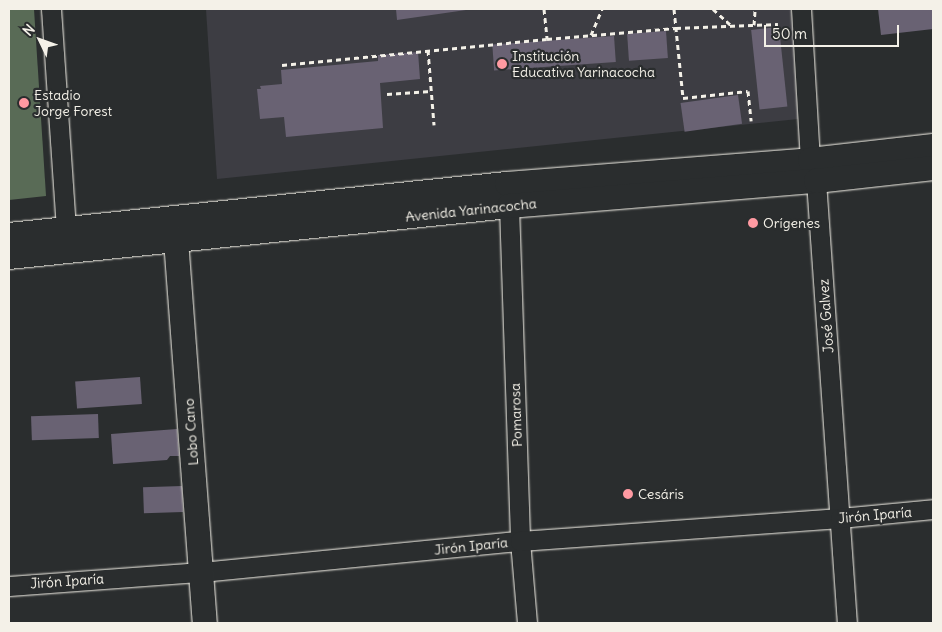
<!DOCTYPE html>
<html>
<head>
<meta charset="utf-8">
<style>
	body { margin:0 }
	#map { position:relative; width:942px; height:632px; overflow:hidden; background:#2a2d2e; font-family:Delius,sans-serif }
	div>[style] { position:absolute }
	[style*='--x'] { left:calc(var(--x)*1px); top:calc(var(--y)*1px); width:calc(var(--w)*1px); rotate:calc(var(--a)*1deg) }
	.built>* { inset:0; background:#3d3d43 }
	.green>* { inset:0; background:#596b56 }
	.building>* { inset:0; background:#696273; transform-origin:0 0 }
	.path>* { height:3px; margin-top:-1.5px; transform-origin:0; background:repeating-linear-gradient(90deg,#f4f1e8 0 5px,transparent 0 9px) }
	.roads { filter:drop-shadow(0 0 1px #f4f1e8) drop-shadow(0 0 1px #f4f1e8) }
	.minor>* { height:19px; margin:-9.5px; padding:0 9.5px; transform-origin:9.5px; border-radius:9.5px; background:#2a2d2e }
	.tertiary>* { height:24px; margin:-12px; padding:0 12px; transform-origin:12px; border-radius:12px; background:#2a2d2e }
	.dots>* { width:14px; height:14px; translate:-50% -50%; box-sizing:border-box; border:2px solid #2a2d2e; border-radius:50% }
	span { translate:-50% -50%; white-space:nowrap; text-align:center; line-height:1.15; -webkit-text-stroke:4.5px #2a2d2e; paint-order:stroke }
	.poi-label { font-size:14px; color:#f4f1e8 }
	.left { translate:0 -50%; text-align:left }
	.street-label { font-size:14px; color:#f4f1e8 }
	.frame { position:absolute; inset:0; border:10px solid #f4f1e8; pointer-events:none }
	.north { position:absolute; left:15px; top:15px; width:50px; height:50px; -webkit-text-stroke:4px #2a2d2e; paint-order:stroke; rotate:312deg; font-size:14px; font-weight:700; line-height:20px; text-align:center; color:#f4f1e8 }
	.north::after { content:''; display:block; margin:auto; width:18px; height:22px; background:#f4f1e8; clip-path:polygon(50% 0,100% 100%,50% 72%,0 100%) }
	.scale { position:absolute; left:764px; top:25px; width:135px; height:22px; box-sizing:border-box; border:2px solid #f4f1e8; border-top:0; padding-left:6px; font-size:15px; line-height:18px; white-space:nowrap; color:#f4f1e8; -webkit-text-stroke:4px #2a2d2e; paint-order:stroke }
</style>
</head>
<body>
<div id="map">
	<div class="built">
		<i style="clip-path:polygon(206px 9px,791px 9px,798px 119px,217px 179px)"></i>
	</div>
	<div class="green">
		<i style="clip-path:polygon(9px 9px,34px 9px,46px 196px,9px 200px)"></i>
	</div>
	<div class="building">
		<i style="clip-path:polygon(396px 9px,466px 9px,466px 10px,397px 20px)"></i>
		<i style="clip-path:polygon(878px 9px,933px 9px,933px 29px,881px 35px)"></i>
		<i style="left:779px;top:27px;width:80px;height:28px;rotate:84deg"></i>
		<i style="left:666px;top:31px;width:27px;height:39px;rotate:86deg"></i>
		<i style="left:614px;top:36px;width:26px;height:122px;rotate:86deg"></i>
		<i style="clip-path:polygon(418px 52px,420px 79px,380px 83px,383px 128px,286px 137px,284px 117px,260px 119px,257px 89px,261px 89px,260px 86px,282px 84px,281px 70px,378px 61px,378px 55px)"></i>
		<i style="left:738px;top:95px;width:29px;height:58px;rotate:82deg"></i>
		<i style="left:140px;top:377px;width:27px;height:65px;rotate:86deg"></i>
		<i style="left:98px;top:414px;width:24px;height:67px;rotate:88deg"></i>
		<i style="clip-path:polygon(177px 429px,179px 456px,170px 456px,167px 460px,113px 464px,111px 434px)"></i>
		<i style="left:182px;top:486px;width:26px;height:39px;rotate:88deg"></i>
	</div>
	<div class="path">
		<i style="--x:544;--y:9;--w:30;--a:84"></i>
		<i style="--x:674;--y:9;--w:89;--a:84.2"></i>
		<i style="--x:683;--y:98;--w:65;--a:-6.1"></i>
		<i style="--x:748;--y:91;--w:30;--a:84"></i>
		<i style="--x:713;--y:9;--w:24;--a:42"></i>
		<i style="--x:754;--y:25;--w:16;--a:-86"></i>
		<i style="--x:591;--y:35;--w:28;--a:-67"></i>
		<i style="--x:428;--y:50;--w:75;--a:85.4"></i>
		<i style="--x:282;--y:65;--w:266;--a:-5.6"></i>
		<i style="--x:547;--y:39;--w:129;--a:-4.9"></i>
		<i style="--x:676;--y:28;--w:102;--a:-2.2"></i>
		<i style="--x:387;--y:94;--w:44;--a:-3.9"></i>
	</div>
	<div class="roads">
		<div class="minor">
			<i style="--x:51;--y:9;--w:221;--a:86.1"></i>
			<i style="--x:801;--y:9;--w:151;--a:86.6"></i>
			<i style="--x:810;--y:160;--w:22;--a:74"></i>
			<i style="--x:816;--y:181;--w:443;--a:86"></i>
			<i style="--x:509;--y:206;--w:335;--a:88.1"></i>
			<i style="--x:520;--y:541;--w:82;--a:85.1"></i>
			<i style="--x:9;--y:586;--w:193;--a:-4.2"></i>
			<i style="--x:201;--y:572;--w:321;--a:-5.6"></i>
			<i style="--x:520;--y:541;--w:321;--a:-4.1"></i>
			<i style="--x:840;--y:518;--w:93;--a:-5.5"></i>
		</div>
		<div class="tertiary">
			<i style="--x:9;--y:235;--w:501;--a:-5.85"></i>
			<i style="--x:507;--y:184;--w:304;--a:-4.5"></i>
			<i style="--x:810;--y:160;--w:124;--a:-6.5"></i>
			<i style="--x:176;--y:240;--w:384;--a:85.7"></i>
			<i style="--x:9;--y:257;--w:503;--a:-5.82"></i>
			<i style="--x:509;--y:206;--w:308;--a:-4.7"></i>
			<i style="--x:816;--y:181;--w:118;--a:-6.3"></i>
		</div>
	</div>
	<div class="dots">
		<i style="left:502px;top:64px;background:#ff9aa2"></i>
		<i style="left:24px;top:103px;background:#ff9aa2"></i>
		<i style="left:753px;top:223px;background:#ff9aa2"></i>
		<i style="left:628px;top:494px;background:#ff9aa2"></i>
	</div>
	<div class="poi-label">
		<span class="left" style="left:512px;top:64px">Institución<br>Educativa Yarinacocha</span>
		<span class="left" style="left:34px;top:103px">Estadio<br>Jorge Forest</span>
		<span class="left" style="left:763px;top:223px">Orígenes</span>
		<span class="left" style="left:638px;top:494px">Cesáris</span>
	</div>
	<div class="street-label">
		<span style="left:471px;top:210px;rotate:-6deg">Avenida Yarinacocha</span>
		<span style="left:826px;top:316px;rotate:-94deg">José Galvez</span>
		<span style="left:516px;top:415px;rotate:-92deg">Pomarosa</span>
		<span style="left:191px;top:432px;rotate:-94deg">Lobo Cano</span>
		<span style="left:875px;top:515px;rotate:-5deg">Jirón Iparía</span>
		<span style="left:471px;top:546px;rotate:-6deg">Jirón Iparía</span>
		<span style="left:67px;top:581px;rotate:-4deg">Jirón Iparía</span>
	</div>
	<div class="frame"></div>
	<div class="north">N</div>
	<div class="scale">50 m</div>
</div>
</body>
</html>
